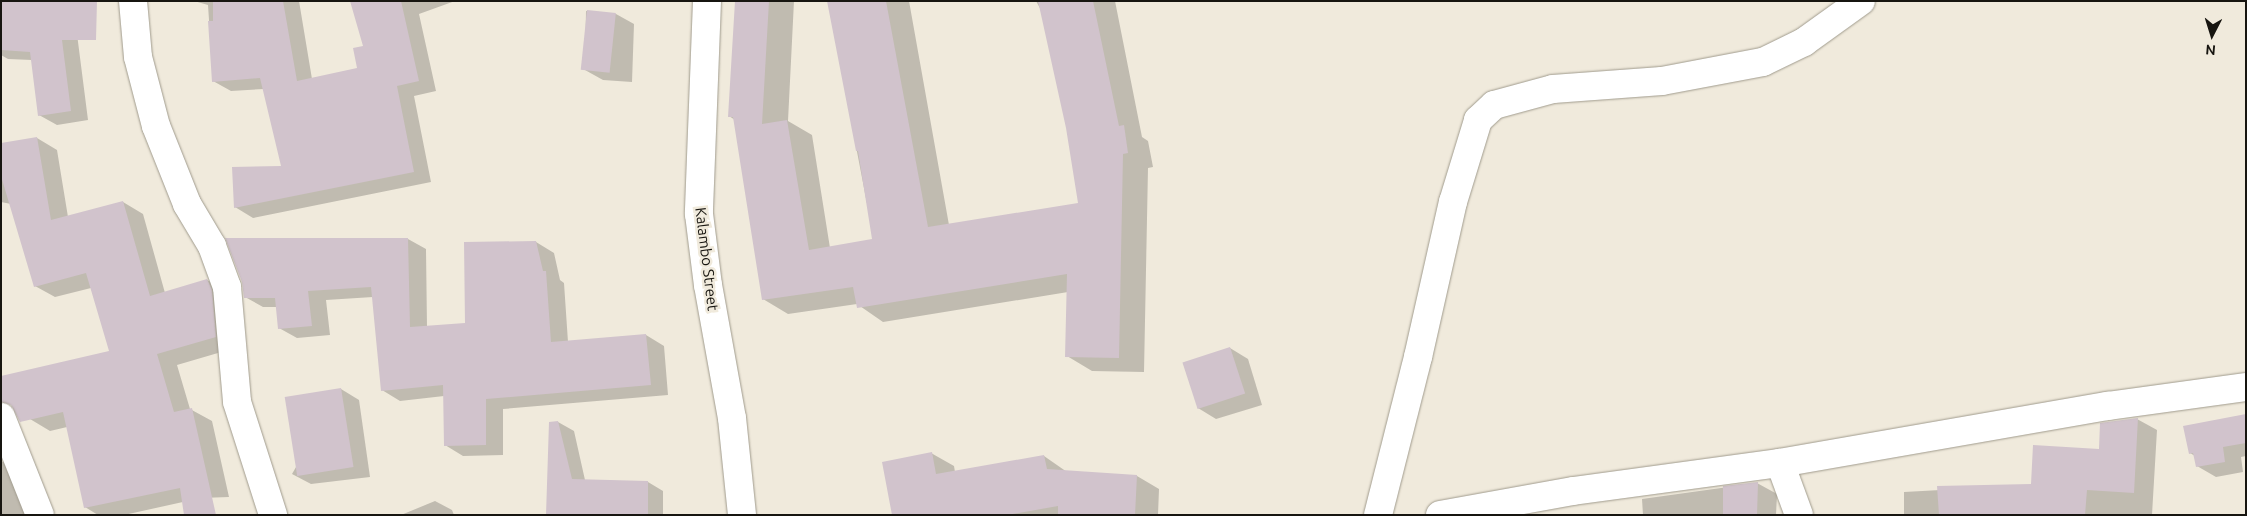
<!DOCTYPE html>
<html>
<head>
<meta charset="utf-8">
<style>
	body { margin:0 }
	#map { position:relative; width:2247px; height:516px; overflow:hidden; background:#f0eadc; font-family:Ubuntu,sans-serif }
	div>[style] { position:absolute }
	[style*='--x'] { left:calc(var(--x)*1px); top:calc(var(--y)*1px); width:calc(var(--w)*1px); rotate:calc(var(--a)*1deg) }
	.shadow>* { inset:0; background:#0003 }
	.building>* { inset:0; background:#d1c3cc; transform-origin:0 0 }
	.roads { filter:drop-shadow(0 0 1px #a09b8d) drop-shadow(0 0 1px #a09b8d) }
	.street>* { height:28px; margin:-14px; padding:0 14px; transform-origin:14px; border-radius:14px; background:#fff }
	span { translate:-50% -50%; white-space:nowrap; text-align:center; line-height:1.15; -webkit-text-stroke:5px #f0eadc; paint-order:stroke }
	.street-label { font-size:15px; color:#171510 }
	.frame { position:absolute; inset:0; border:2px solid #171510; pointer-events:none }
	.north { position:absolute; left:2187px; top:10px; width:50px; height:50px; -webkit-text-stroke:4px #f0eadc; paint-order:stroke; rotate:185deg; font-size:14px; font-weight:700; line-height:20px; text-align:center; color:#171510 }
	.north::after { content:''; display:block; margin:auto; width:18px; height:22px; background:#171510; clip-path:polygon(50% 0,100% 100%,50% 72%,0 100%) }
</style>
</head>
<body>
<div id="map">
	<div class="shadow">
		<i style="clip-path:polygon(1px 1px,77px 34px,88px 120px,57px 125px,39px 115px,32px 60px,8px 59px,1px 55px)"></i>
		<i style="clip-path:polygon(194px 1px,299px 1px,312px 79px,359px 69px,365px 47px,351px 1px,455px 1px,419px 14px,436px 91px,414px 96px,431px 182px,253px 218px,235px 207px,282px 167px,264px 89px,231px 91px,213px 81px,208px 5px)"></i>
		<i style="clip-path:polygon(736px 1px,794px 1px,788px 121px,812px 135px,830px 248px,874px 240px,828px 1px,909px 1px,949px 225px,1080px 204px,1068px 128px,1041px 10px,1036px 1px,1115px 1px,1142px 137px,1148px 141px,1153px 167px,1148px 168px,1144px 372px,1092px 371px,1067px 356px,1068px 292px,883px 322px,857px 304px,788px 314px,763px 299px,735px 120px,729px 116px)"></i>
		<i style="clip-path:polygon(586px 11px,616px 14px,634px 24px,632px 82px,603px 80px,585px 70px)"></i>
		<i style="clip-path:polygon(37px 138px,57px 150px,68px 217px,123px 202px,143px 214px,165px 293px,207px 280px,228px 292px,235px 348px,177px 365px,190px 409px,212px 421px,229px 497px,201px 498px,124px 515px,98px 515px,85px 507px,67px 427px,50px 431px,30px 419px,111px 352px,91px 288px,55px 297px,35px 286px,11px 204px,1px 202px,1px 144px)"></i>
		<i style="clip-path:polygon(408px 239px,426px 249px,427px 327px,467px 324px,536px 242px,554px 253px,560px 280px,564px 283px,568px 342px,646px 335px,664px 346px,668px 395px,503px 409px,503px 455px,463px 456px,445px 445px,444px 396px,400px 401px,382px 390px,373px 297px,326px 300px,330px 335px,297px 338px,279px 328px,278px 307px,263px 307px,245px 297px)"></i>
		<i style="clip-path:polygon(1230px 348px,1248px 359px,1262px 405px,1216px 419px,1198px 408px)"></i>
		<i style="clip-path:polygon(341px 389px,359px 400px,370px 477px,311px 484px,292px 474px)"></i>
		<i style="clip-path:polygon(2246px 415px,2246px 456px,2241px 457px,2243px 472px,2216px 477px,2197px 466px,2195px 456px,2190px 453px)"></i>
		<i style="clip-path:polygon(2137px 419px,2157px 430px,2152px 515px,1904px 515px,1904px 492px,2032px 485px,2100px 451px)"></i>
		<i style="clip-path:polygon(558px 422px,574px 431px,585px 480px,648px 482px,663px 491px,663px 515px,547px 515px)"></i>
		<i style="clip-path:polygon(931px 453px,954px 466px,955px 472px,1044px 456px,1067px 472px,1137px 476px,1159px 489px,1158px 515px,893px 515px)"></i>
		<i style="clip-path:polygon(1px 461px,14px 468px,27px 515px,1px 515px)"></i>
		<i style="clip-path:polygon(1757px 483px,1777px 494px,1776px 515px,1643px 515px,1642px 499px)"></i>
		<i style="clip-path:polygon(435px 501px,452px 510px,454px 515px,401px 515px)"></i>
	</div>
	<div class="building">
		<i style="clip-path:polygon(1px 1px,97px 1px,96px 40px,62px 40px,71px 111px,38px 116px,30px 52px,1px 50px)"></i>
		<i style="clip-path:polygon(213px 1px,283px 1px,297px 81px,357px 68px,353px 48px,363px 46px,350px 1px,401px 1px,419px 81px,397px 86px,414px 172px,234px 208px,232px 167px,281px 166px,260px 78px,212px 82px,208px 21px,213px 21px)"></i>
		<i style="clip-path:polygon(735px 1px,769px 1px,762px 124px,787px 120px,809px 250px,872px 239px,858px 151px,856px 151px,827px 1px,886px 1px,928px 227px,1078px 203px,1066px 128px,1038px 1px,1093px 1px,1119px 126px,1124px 125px,1128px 153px,1123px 154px,1119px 358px,1065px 357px,1067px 274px,857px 308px,853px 287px,762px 300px,733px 117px,728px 117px)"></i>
		<i style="left:587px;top:10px;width:29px;height:60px;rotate:6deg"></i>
		<i style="clip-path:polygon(37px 137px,51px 220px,123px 201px,150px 296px,207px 279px,212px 290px,216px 337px,157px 354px,174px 412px,192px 408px,216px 515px,184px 515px,180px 488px,84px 508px,63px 412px,20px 422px,11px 405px,1px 402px,1px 376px,109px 351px,86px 273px,34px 287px,1px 176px,1px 143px)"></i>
		<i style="clip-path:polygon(225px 238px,408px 238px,410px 327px,465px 323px,464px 242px,536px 241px,543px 271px,546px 271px,551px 342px,646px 334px,651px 385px,486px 399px,486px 445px,444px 446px,443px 385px,381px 391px,371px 287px,308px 291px,312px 326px,278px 329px,275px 298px,244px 298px,242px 282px)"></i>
		<i style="left:1230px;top:347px;width:49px;height:50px;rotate:72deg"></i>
		<i style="left:341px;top:388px;width:80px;height:57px;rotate:81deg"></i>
		<i style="clip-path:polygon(2246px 414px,2246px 443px,2223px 447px,2225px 462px,2196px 467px,2193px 453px,2189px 454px,2183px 426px)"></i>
		<i style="clip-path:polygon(2138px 418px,2134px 493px,2087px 490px,2085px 515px,1939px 515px,1937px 486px,2031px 484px,2033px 445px,2099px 449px,2100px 423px)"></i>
		<i style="clip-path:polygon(558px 421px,572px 479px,648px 481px,648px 515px,546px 515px,549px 422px)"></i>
		<i style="clip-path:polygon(932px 452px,936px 474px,1044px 455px,1047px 469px,1137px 475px,1135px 515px,1058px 515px,1058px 506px,1007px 515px,892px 515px,882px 462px)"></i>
		<i style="clip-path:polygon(1758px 482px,1757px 515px,1723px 515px,1723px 486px)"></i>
	</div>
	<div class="roads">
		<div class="street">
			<i style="--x:133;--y:1;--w:56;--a:84.9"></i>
			<i style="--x:138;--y:57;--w:71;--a:75.4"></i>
			<i style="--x:156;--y:126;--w:84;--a:68.3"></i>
			<i style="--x:187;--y:204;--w:49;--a:59.2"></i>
			<i style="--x:212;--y:246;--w:44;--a:69.9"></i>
			<i style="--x:227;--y:287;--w:115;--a:85"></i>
			<i style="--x:237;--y:402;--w:119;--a:72.3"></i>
			<i style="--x:707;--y:1;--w:213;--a:92.2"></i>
			<i style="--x:699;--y:214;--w:72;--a:82.8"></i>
			<i style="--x:708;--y:285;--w:135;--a:79.8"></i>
			<i style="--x:732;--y:418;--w:98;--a:84.1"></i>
			<i style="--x:1;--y:417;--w:105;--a:68.3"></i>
			<i style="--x:1780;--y:463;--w:55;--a:69.9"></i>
			<i style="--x:1378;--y:515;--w:163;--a:-75.8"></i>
			<i style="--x:1418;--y:357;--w:159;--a:-77.3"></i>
			<i style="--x:1453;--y:202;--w:86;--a:-73"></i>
			<i style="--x:1478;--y:120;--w:22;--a:-43"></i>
			<i style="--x:1494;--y:105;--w:61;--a:-15.2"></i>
			<i style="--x:1553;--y:89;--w:109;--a:-4.2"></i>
			<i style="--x:1662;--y:81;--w:103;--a:-10.7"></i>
			<i style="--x:1763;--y:62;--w:46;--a:-26"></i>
			<i style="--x:1804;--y:42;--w:70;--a:-35.7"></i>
			<i style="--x:1440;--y:515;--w:135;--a:-10.2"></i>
			<i style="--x:1573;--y:491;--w:209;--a:-7.7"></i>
			<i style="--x:1780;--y:463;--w:333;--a:-9.9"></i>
			<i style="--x:2108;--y:406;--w:139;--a:-7.8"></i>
		</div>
	</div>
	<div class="street-label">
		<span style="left:707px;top:259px;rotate:83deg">Kalambo Street</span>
	</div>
	<div class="frame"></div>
	<div class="north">N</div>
</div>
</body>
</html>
